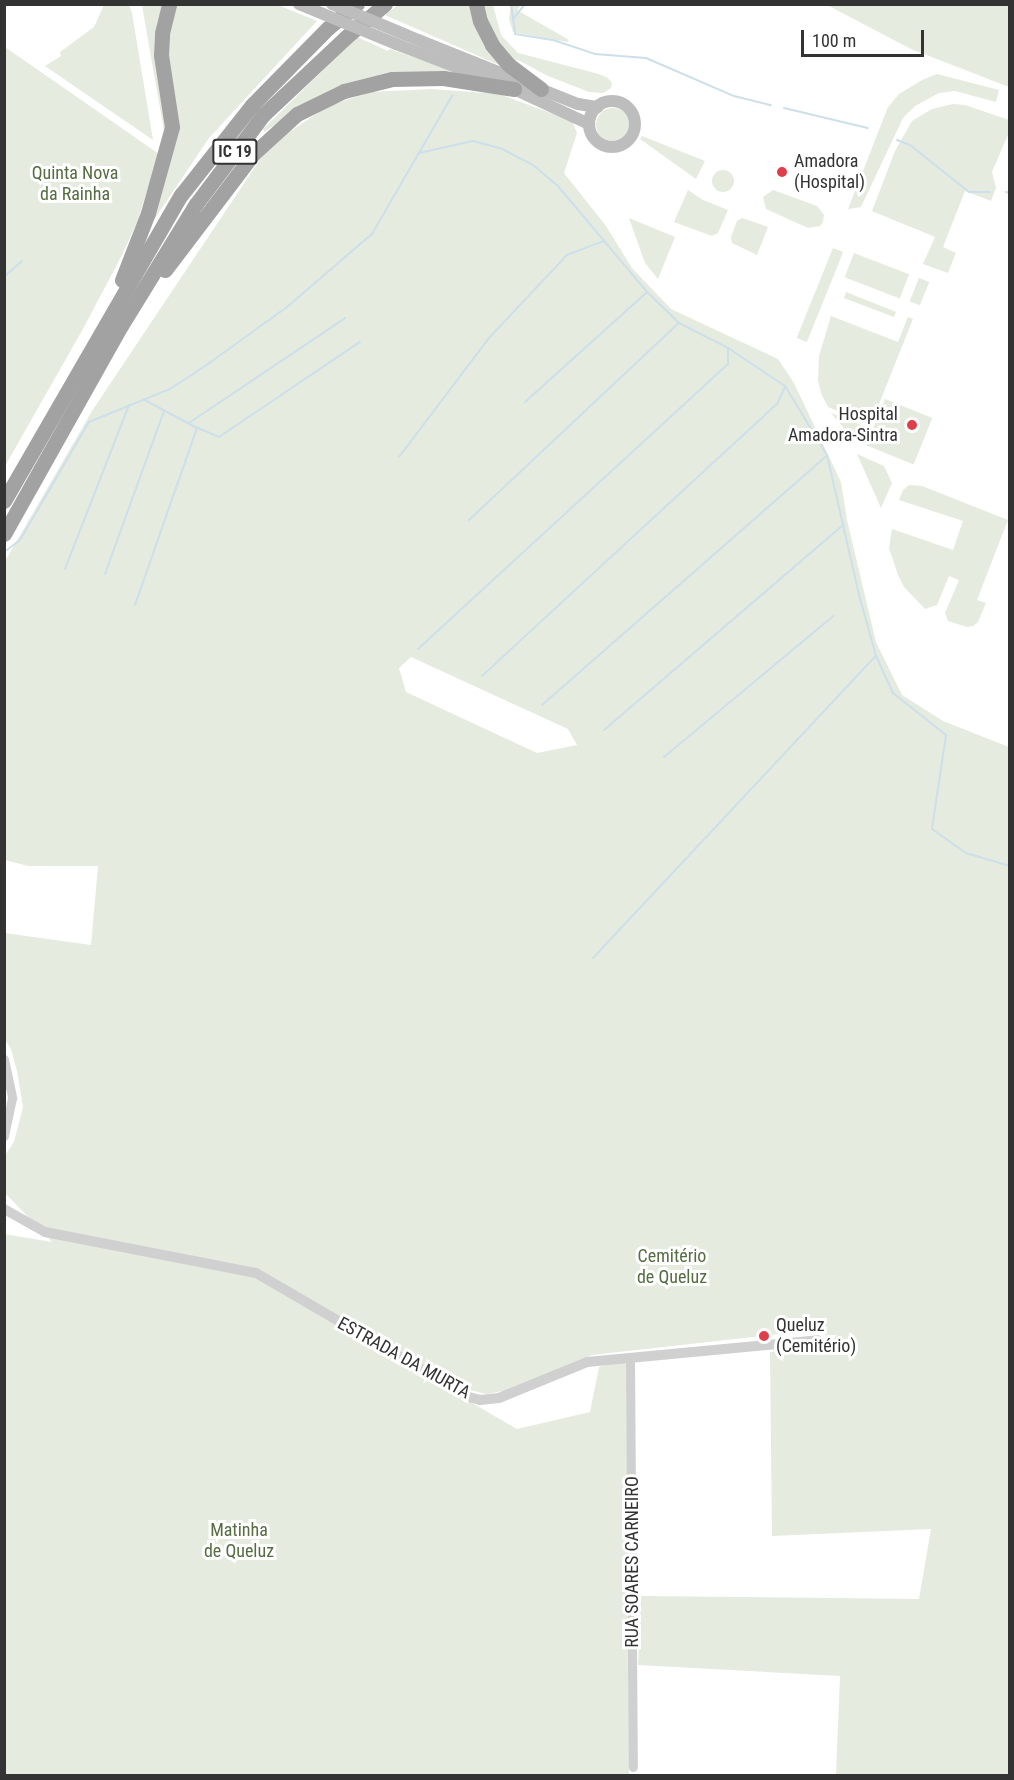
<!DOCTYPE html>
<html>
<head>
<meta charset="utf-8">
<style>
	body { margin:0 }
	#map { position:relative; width:1014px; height:1780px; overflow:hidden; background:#fff; font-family:"Roboto Condensed",sans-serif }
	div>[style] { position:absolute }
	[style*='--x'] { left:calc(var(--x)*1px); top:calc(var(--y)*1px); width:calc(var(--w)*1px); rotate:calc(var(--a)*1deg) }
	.green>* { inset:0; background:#e5ebdf; transform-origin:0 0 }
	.round { border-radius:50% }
	.stream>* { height:2px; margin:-1px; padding:0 1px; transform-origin:1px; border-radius:1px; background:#cddfea }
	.minor>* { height:9px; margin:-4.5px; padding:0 4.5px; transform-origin:4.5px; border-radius:4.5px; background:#d0d0d0 }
	.tertiary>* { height:10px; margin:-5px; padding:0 5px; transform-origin:5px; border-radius:5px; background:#d0d0d0 }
	.secondary>* { height:12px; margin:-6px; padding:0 6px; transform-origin:6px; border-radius:6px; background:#bdbdbd }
	.secondary>.ring { margin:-6px; padding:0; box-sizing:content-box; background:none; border:12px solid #bdbdbd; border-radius:50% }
	.trunk>* { height:15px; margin:-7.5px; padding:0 7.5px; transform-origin:7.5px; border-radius:7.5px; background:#a2a2a2 }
	.secondary-bridge>* { height:12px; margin:-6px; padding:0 6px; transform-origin:6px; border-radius:6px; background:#bdbdbd }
	.dots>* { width:16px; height:16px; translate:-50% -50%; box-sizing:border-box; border:3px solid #fff; border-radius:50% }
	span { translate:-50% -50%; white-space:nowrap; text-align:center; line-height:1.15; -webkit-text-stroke:6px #fff; paint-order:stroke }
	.shield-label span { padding:2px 4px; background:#fff; border:2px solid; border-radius:4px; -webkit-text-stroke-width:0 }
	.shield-label { font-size:16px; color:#333; font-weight:700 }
	.poi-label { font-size:18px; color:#333 }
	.left { translate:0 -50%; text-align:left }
	.right { translate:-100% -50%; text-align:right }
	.park-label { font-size:18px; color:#556d41 }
	.street-label { font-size:18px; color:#333 }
	.frame { position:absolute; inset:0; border:6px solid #333; pointer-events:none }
	.scale { position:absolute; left:801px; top:30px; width:123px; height:27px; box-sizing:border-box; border:3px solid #333; border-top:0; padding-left:8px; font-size:18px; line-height:21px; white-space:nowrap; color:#333; -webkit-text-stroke:4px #fff; paint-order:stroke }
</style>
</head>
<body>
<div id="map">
	<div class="green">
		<i style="clip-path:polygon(104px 5px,129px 5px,132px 13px,153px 140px,45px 66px,61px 56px,60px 52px,94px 27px)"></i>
		<i style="clip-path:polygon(142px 5px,165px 5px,165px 136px,148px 40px)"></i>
		<i style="clip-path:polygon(172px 5px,278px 5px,317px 21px,209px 138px,141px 239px,165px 171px,166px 61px)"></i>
		<i style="clip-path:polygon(398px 5px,471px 5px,499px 65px,385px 15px)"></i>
		<i style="clip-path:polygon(482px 5px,493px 5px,501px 35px,518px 53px,599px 74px,608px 78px,612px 83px,611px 88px,603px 93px,589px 92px,548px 76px,518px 60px,513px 61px,496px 41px)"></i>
		<i style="clip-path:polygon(511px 5px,521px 5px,517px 10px,569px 40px,567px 42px,513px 32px,509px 19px)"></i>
		<i style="clip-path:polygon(827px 5px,1009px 5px,1009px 87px,911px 49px)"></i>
		<i style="clip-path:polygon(357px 37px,388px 51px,390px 49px,462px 74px,433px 74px,310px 102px,264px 132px,263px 129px)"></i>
		<i style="clip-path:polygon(5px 47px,159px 154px,137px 222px,122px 255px,83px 329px,5px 466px)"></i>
		<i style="clip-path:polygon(937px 74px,999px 90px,996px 102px,955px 91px,939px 93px,915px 106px,903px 118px,861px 207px,848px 209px,888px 107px,899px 94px,922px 80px)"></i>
		<i style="clip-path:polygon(evenodd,432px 89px,499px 94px,572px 121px,577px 133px,564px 173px,606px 226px,632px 268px,671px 309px,778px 359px,794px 383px,841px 482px,847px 520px,876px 642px,902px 695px,943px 721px,1009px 747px,1009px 1775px,836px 1775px,840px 1676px,638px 1665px,641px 1596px,919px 1599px,931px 1529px,772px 1536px,770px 1352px,828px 1348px,824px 1329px,592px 1355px,512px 1389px,487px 1394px,469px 1390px,460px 1396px,517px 1429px,590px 1412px,599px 1367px,630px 1357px,629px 1775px,5px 1775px,4px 1234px,52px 1242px,5px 1193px,5px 1155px,14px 1142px,23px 1107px,17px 1071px,11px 1049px,5px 1039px,5px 933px,91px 945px,98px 866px,28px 866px,5px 860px,4px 563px,92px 411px,261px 158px,288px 133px,328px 106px,371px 92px,432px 89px,411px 657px,568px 729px,577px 745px,537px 753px,406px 692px,399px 668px,411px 657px)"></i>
		<i style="clip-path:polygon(953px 104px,965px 105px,1009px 120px,1010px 130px,992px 172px,996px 188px,991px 201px,965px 191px,943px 247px,956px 253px,948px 273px,923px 264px,935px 237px,872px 211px,895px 151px,912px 121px,932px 109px)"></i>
		<i class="round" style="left:596px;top:108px;width:34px;height:34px"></i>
		<i style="clip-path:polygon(642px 136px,705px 161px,696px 179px,640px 139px)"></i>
		<i class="round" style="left:712px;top:170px;width:22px;height:22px"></i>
		<i style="clip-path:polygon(688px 190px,703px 200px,728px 210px,718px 233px,712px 236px,674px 222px)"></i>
		<i style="clip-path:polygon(773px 190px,817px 206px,824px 215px,823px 222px,820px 226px,808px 228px,766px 209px,763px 197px)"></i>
		<i style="clip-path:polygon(629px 218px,675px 237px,658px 279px,645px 263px)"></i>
		<i style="clip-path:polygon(742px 218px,768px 227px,757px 255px,732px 243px,731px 237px,737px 221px)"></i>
		<i style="left:833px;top:248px;width:11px;height:97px;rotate:22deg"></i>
		<i style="left:854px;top:253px;width:59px;height:26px;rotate:21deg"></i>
		<i style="left:919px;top:278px;width:11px;height:25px;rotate:22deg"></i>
		<i style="clip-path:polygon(846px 292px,896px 312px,894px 317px,844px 298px)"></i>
		<i style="clip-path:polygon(831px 316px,898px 342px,908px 317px,913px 319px,871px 424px,828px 407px,821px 393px,818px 380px,819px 356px)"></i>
		<i style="left:885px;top:399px;width:51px;height:50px;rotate:22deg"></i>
		<i style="clip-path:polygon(831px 413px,869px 428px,863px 443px,853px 439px)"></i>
		<i style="clip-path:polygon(857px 454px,884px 466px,892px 483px,881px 508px)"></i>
		<i style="clip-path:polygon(909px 485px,922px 486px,1008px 520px,977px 600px,986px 603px,978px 622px,973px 626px,967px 627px,948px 621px,945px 613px,959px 580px,949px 576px,937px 605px,925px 609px,904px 587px,898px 575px,889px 548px,892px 529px,953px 550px,963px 521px,899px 500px,903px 490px)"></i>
	</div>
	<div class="stream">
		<i style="--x:511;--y:4;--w:30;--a:82"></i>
		<i style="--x:515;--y:34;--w:38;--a:9"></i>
		<i style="--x:553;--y:40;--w:44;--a:18.4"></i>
		<i style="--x:595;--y:54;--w:51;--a:4.5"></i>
		<i style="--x:646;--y:58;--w:96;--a:23.4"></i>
		<i style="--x:734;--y:96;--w:38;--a:14"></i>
		<i style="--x:513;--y:19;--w:19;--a:-51"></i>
		<i style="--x:784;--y:108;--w:86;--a:13.4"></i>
		<i style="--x:897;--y:140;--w:14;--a:21"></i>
		<i style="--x:910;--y:145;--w:75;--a:38.5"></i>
		<i style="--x:969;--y:192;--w:21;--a:0"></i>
		<i style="--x:419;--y:153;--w:55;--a:-12.5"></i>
		<i style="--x:473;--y:141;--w:28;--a:15"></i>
		<i style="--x:500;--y:148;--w:37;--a:27"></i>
		<i style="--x:533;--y:165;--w:31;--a:40"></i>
		<i style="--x:557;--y:185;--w:140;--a:49.9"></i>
		<i style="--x:647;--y:292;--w:45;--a:44.1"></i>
		<i style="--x:679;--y:323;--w:55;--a:27"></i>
		<i style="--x:728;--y:348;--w:69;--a:33.7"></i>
		<i style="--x:785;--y:386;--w:81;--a:58.7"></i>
		<i style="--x:827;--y:455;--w:144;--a:77.1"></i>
		<i style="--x:859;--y:595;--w:63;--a:74.4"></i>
		<i style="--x:876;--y:656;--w:41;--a:65.3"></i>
		<i style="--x:893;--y:693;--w:68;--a:38.4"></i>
		<i style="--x:946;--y:735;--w:95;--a:98.5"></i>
		<i style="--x:932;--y:829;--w:42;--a:35.2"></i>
		<i style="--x:966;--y:853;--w:46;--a:16.5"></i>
		<i style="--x:1006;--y:192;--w:4;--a:14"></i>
		<i style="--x:4;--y:277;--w:24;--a:-42"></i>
		<i style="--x:525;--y:402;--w:164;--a:-42"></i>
		<i style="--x:189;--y:423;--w:188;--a:-33.9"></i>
		<i style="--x:198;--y:428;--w:23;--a:23"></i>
		<i style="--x:219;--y:437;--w:170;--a:-34"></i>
		<i style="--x:399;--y:457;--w:149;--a:-52.9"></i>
		<i style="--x:489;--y:338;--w:114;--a:-46.8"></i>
		<i style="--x:567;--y:255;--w:40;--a:-21"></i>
		<i style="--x:469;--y:520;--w:288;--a:-43.2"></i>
		<i style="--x:7;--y:550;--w:16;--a:-38"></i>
		<i style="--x:20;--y:540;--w:137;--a:-59.7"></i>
		<i style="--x:89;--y:422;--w:87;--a:-22.2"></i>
		<i style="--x:170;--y:389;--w:45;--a:-33.3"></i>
		<i style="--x:208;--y:364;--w:97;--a:-35.8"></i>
		<i style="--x:287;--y:307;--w:112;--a:-40.7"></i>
		<i style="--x:372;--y:234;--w:160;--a:-59.9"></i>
		<i style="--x:65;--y:569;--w:176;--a:-68.7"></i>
		<i style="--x:105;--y:574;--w:173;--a:-70.1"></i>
		<i style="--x:135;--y:605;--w:188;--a:-70.7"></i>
		<i style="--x:197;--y:428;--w:61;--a:-151.8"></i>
		<i style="--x:418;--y:649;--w:421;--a:-42.6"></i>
		<i style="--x:728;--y:364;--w:16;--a:-90"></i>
		<i style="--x:482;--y:676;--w:401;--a:-42.7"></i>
		<i style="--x:777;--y:404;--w:19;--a:-65"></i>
		<i style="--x:542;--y:705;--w:378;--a:-41.2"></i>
		<i style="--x:604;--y:730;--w:316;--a:-40.6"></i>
		<i style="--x:664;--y:757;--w:220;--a:-39.8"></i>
		<i style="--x:593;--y:958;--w:414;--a:-46.9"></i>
	</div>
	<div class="minor">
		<i style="--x:4;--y:1059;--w:40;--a:78"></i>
		<i style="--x:12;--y:1098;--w:39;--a:102"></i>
		<i style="--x:630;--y:1357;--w:410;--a:89.6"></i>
	</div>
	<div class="tertiary">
		<i style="--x:4;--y:1209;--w:47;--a:29.3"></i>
		<i style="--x:45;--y:1232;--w:215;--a:11"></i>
		<i style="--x:256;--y:1273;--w:246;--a:30.2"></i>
		<i style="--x:469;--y:1397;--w:11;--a:15"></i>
		<i style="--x:480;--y:1400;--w:19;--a:-6"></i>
		<i style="--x:499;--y:1398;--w:95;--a:-22.2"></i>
		<i style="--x:587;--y:1362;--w:232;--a:-5.4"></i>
	</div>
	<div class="secondary">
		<i style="--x:406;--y:35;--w:185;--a:21.9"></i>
		<i style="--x:578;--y:104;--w:20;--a:9"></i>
		<i style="--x:396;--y:44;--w:126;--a:20.9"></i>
		<i style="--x:514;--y:89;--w:83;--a:25"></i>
		<i class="ring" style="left:589px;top:101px;width:34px;height:34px"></i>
	</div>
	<div class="trunk">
		<i style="--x:476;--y:4;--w:17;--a:77"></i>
		<i style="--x:480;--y:21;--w:27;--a:63"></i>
		<i style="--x:492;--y:45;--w:26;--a:50"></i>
		<i style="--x:509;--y:65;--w:40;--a:37"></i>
		<i style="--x:165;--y:270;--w:146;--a:-52.8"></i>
		<i style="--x:253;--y:154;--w:59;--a:-42.3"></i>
		<i style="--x:297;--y:114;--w:52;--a:-26.1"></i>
		<i style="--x:344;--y:91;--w:49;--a:-14"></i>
		<i style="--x:392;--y:79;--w:51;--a:-1.1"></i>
		<i style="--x:443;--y:78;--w:72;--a:8.8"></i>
		<i style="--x:122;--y:280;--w:72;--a:-68.8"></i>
		<i style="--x:148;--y:213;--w:89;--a:-74.4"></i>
		<i style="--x:172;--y:127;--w:73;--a:-98.7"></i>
		<i style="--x:161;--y:55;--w:22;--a:-87"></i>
		<i style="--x:162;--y:33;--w:30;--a:-76"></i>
		<i style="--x:4;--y:501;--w:354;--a:-60"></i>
		<i style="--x:181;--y:195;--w:115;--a:-51.7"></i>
		<i style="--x:252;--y:105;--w:108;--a:-45.4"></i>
		<i style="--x:328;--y:28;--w:38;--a:-40"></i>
		<i style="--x:4;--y:534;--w:235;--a:-60.7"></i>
		<i style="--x:119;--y:329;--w:147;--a:-58.4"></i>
		<i style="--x:196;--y:204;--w:111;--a:-53"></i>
		<i style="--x:263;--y:115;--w:114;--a:-43.2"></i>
		<i style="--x:346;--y:37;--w:51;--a:-40.2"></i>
	</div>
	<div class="secondary-bridge">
		<i style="--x:299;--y:4;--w:105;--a:22.4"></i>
		<i style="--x:332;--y:4;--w:80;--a:22.7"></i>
	</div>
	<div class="dots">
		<i style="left:782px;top:172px;background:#df3f4b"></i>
		<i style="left:912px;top:425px;background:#df3f4b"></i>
		<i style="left:764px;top:1336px;background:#df3f4b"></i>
	</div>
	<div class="shield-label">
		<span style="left:235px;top:152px">IC 19</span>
	</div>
	<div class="poi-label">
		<span class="left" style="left:794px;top:172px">Amadora<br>(Hospital)</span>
		<span class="right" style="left:898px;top:425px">Hospital<br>Amadora-Sintra</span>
		<span class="left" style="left:776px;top:1336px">Queluz<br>(Cemitério)</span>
	</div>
	<div class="park-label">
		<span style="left:75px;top:184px">Quinta Nova<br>da Rainha</span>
		<span style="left:672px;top:1267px">Cemitério<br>de Queluz</span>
		<span style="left:239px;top:1541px">Matinha<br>de Queluz</span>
	</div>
	<div class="street-label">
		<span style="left:404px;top:1358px;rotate:29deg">ESTRADA DA MURTA</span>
		<span style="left:632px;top:1562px;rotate:-90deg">RUA SOARES CARNEIRO</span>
	</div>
	<div class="frame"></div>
	<div class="scale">100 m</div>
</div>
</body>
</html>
